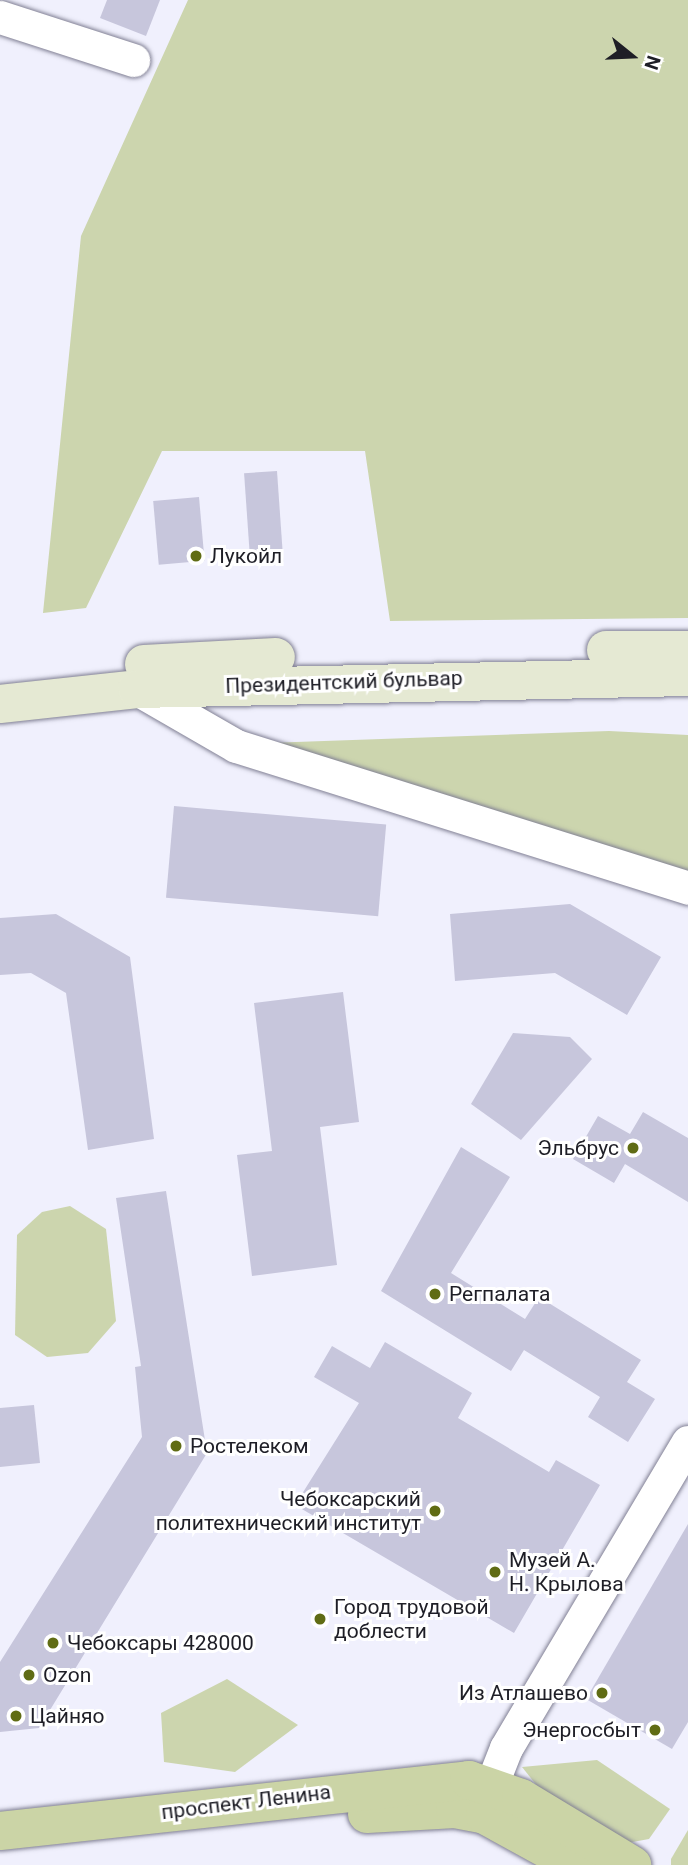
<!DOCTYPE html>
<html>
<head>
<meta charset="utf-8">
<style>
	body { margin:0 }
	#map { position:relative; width:688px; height:1865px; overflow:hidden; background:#f0f0fd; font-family:Roboto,sans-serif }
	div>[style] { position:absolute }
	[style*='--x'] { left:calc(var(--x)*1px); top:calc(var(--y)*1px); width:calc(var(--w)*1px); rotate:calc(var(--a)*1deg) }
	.green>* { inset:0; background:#ccd5ae }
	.building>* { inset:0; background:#c7c6dc; transform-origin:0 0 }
	.roads { filter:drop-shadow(0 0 2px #818094) drop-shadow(0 0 2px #818094) }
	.minor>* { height:33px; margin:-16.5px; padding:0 16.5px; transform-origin:16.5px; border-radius:16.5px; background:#fff }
	.secondary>* { height:38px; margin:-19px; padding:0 19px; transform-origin:19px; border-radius:19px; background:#e5e9d3 }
	.primary>* { height:38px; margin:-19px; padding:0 19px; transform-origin:19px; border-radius:19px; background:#cbd4a6 }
	.dots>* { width:19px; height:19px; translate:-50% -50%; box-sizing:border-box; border:4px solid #fff; border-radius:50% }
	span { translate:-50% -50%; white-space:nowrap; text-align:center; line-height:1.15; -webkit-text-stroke:6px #fff; paint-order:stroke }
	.poi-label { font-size:21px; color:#1e1e26 }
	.left { translate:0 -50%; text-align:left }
	.right { translate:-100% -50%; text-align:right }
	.street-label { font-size:21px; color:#1e1e26 }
	.north { position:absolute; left:597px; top:21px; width:70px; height:70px; -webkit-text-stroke:5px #fff; paint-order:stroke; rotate:108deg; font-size:19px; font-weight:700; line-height:28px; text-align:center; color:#1e1e26 }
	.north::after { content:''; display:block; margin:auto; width:24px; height:32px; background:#1e1e26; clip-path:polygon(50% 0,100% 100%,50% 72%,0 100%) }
</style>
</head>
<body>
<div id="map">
	<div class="green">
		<i style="clip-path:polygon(188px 0,688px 0,688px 618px,390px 621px,365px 451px,162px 451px,86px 608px,43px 613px,81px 236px)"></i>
		<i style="clip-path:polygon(609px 731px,688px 735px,688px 874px,267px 743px)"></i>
		<i style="clip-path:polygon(70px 1206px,106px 1229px,116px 1321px,88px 1353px,47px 1357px,15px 1335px,17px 1235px,42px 1212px)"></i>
		<i style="clip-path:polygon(227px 1679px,298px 1725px,235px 1772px,164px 1762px,161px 1713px)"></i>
		<i style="clip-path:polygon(597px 1760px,670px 1809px,649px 1839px,627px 1843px,542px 1792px,522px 1767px)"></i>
		<i style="clip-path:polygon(688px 1830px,688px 1865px,671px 1865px,671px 1859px)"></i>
	</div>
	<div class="building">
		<i style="clip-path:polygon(107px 0,160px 0,146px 36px,100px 18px)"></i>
		<i style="left:277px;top:471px;width:91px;height:33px;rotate:86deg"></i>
		<i style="left:199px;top:497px;width:64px;height:46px;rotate:85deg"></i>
		<i style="left:174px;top:806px;width:213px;height:92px;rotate:5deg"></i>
		<i style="clip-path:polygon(570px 904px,661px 957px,627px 1015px,555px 973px,455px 981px,450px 914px)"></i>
		<i style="clip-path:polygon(56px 914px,130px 957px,154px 1139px,88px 1150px,66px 993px,31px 973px,0 975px,0 918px)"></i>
		<i style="clip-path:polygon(343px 992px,359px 1122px,320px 1127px,337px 1265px,252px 1276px,237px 1155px,272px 1151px,254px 1003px)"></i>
		<i style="clip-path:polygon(513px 1033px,570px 1037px,592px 1059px,521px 1140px,471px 1104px)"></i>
		<i style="clip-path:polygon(643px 1112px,688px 1138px,688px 1202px,625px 1164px,614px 1183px,573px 1159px,598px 1116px,630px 1134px)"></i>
		<i style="clip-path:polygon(461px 1147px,510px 1177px,451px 1273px,525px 1319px,539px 1297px,641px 1360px,627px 1382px,655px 1399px,628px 1442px,588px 1417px,600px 1397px,524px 1350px,511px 1371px,381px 1291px)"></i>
		<i style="clip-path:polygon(166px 1191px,207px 1453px,39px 1728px,0 1732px,0 1662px,142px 1437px,135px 1367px,141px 1366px,116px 1198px)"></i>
		<i style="clip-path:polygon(385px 1342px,472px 1393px,458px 1418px,549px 1472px,556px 1460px,600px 1485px,514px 1633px,295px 1505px,359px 1403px,314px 1377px,332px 1346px,370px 1368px)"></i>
		<i style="clip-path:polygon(34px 1405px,40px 1463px,0 1467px,0 1408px)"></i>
		<i style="clip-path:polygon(688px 1524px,688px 1722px,672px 1749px,586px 1699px)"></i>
	</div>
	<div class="roads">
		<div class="minor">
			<i style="--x:0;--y:17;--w:140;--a:17.9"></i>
			<i style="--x:137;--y:689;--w:114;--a:29.9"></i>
			<i style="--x:236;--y:746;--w:474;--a:17.4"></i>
			<i style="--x:491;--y:1786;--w:41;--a:-68.5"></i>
			<i style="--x:506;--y:1748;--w:356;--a:-59.3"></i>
		</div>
		<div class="secondary">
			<i style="--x:606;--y:650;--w:82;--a:0"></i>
			<i style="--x:144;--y:664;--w:132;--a:-3"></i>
			<i style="--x:0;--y:704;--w:138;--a:-6.2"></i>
			<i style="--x:137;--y:689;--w:551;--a:-1.25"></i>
		</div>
		<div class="primary">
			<i style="--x:367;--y:1814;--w:88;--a:-3.3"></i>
			<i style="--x:455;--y:1809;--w:31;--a:11"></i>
			<i style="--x:485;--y:1815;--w:104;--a:28.8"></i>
			<i style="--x:0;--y:1831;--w:472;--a:-6.2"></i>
			<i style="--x:469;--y:1780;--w:55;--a:19.1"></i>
			<i style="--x:521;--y:1798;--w:130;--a:31.1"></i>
		</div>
	</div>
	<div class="dots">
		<i style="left:196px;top:556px;background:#606c14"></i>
		<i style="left:633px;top:1148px;background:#606c14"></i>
		<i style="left:435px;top:1294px;background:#606c14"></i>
		<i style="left:176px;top:1446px;background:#606c14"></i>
		<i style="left:435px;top:1511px;background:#606c14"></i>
		<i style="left:495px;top:1572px;background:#606c14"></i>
		<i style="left:320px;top:1619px;background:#606c14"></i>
		<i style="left:53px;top:1643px;background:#606c14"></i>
		<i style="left:29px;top:1675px;background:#606c14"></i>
		<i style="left:602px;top:1693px;background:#606c14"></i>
		<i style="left:16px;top:1716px;background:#606c14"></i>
		<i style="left:655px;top:1730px;background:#606c14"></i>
	</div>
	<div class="poi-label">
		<span class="left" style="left:210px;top:556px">Лукойл</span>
		<span class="right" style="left:619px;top:1148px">Эльбрус</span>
		<span class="left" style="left:449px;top:1294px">Регпалата</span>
		<span class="left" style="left:190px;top:1446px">Ростелеком</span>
		<span class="right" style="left:421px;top:1511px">Чебоксарский<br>политехнический институт</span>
		<span class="left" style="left:509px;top:1572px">Музей А.<br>Н. Крылова</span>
		<span class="left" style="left:334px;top:1619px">Город трудовой<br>доблести</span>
		<span class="left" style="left:67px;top:1643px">Чебоксары 428000</span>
		<span class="left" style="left:43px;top:1675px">Ozon</span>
		<span class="right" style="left:588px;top:1693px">Из Атлашево</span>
		<span class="left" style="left:30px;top:1716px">Цайняо</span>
		<span class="right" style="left:641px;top:1730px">Энергосбыт</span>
	</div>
	<div class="street-label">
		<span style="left:344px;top:682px;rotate:-2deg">Президентский бульвар</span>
		<span style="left:246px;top:1802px;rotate:-7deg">проспект Ленина</span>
	</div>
	<div class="north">N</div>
</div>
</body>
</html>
